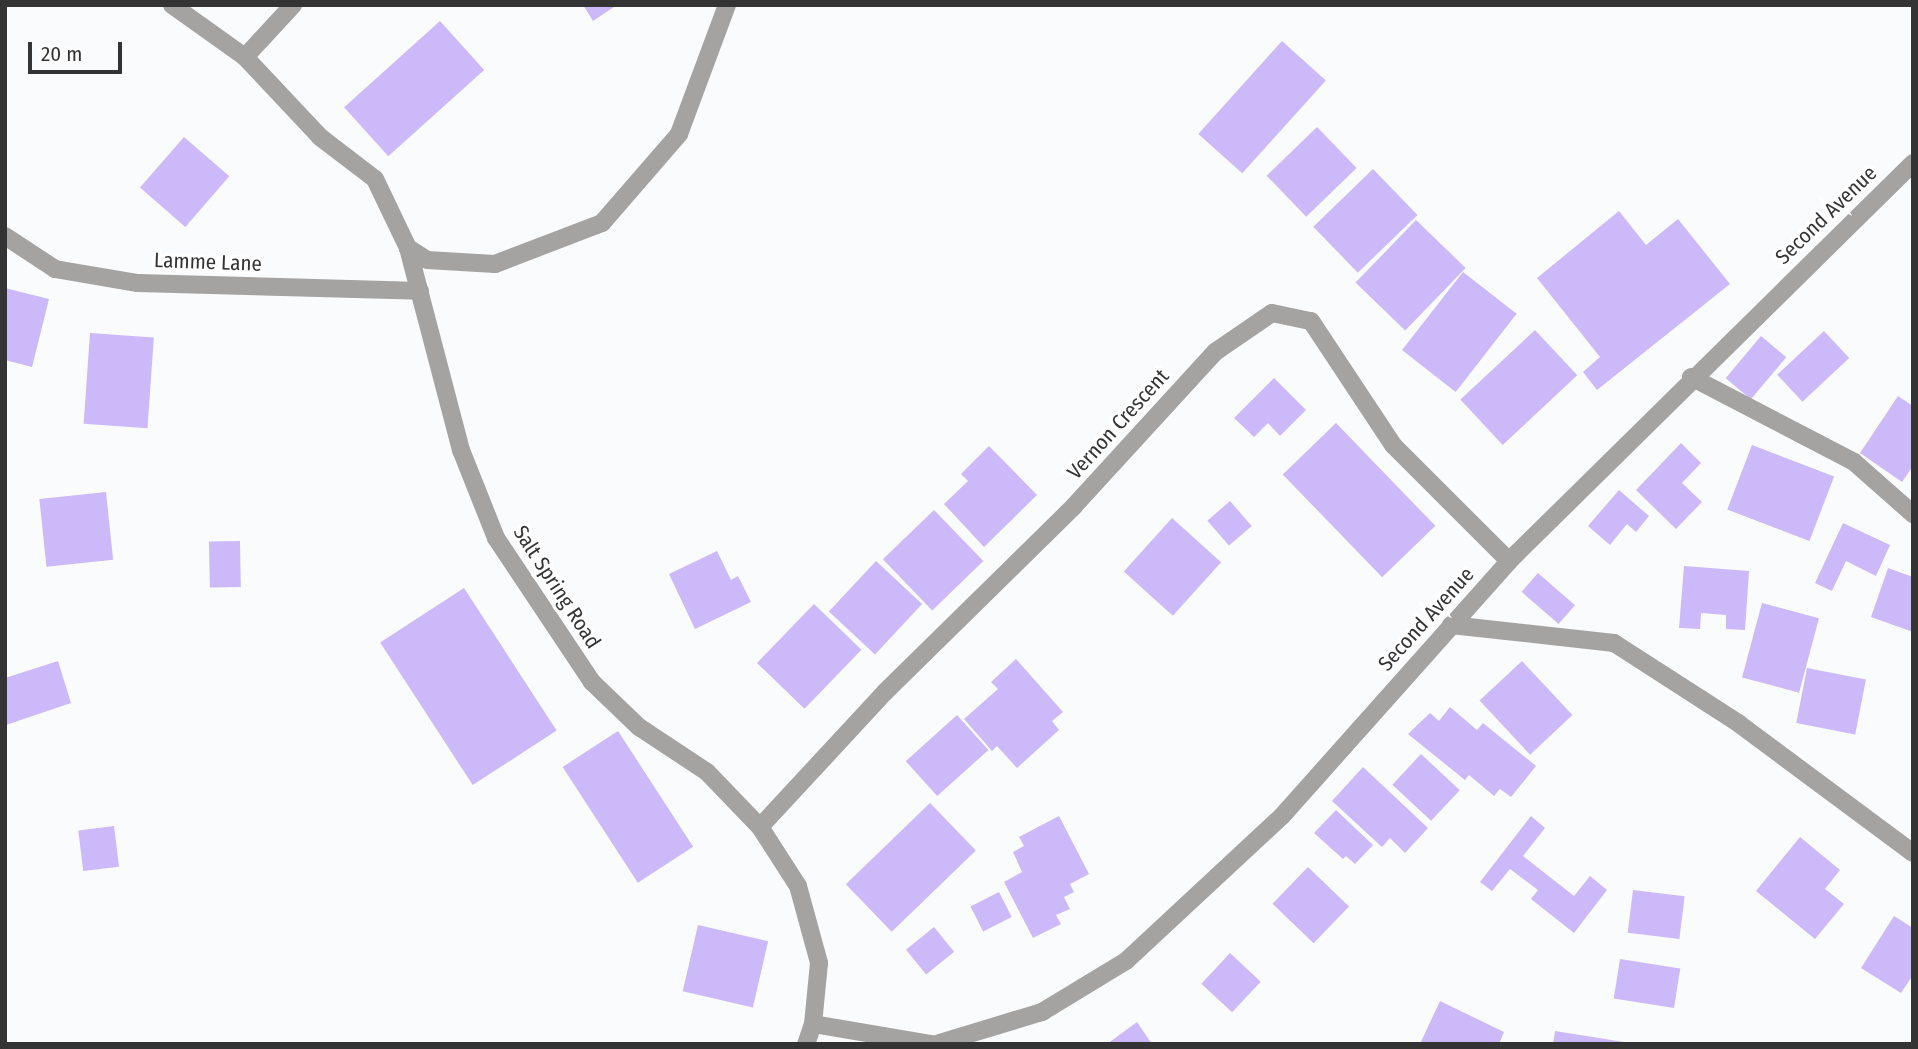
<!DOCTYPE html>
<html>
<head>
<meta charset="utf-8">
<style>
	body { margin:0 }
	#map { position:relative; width:1918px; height:1049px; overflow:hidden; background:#fafbfd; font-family:"Fira Sans Condensed",sans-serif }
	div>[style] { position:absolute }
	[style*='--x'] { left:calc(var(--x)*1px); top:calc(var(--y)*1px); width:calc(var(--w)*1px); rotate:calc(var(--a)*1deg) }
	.building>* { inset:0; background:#ccb9f9; transform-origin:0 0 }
	.minor>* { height:18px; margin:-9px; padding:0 9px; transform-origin:9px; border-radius:9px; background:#a4a3a2 }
	.tertiary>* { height:18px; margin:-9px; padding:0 9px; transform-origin:9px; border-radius:9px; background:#a4a3a2 }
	span { translate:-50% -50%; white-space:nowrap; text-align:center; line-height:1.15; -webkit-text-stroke:7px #fff; paint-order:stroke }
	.street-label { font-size:21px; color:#343435 }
	.frame { position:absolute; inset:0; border:7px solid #343435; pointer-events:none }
	.scale { position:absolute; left:28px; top:42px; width:94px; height:32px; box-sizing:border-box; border:4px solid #343435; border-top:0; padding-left:9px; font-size:21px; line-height:24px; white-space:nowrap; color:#343435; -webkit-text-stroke:5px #fff; paint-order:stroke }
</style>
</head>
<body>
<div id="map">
	<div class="building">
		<i style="clip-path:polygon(583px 5px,617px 5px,593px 21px)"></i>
		<i style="left:440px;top:21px;width:66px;height:129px;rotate:48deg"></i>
		<i style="left:1282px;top:41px;width:59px;height:125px;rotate:42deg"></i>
		<i style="left:1317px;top:127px;width:57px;height:70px;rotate:46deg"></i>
		<i style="left:184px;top:137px;width:60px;height:67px;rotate:41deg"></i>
		<i style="left:1373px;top:169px;width:64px;height:83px;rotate:46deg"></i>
		<i style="clip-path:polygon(1619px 211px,1646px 245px,1678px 219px,1730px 284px,1597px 390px,1583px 372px,1600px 357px,1537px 278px)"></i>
		<i style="left:1416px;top:220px;width:69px;height:87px;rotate:44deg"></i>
		<i style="left:1463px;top:272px;width:68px;height:99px;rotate:38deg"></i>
		<i style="clip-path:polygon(5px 288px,49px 299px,32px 367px,5px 360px)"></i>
		<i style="left:1535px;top:330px;width:62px;height:102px;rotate:47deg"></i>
		<i style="left:1824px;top:331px;width:37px;height:64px;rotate:47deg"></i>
		<i style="left:90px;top:333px;width:64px;height:91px;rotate:4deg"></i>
		<i style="left:1761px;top:336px;width:33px;height:55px;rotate:40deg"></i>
		<i style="clip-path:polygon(1274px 378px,1306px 410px,1280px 436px,1268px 423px,1254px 437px,1234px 418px)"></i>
		<i style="clip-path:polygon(1898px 396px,1913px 406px,1913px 466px,1902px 482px,1860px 453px)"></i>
		<i style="left:1336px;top:423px;width:143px;height:74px;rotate:46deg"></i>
		<i style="clip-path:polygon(1681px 443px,1701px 463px,1682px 483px,1702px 502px,1676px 529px,1636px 490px)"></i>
		<i style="left:1752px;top:445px;width:88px;height:69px;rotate:21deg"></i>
		<i style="clip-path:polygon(989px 446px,1037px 495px,984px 547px,944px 504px,968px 481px,961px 474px)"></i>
		<i style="clip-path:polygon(1619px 490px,1649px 516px,1636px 532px,1627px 524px,1610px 545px,1588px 526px)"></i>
		<i style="left:106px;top:492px;width:68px;height:67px;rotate:84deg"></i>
		<i style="left:1230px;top:501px;width:33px;height:30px;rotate:49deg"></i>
		<i style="left:934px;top:510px;width:71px;height:71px;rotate:46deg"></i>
		<i style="left:1172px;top:518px;width:66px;height:72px;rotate:42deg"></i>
		<i style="clip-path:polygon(1843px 523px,1890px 545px,1876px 576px,1846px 561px,1832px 591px,1815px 583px)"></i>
		<i style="left:240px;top:541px;width:46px;height:31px;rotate:89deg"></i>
		<i style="clip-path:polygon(717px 551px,731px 580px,738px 576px,751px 602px,695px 629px,669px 574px)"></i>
		<i style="left:876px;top:561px;width:63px;height:69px;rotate:43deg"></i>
		<i style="clip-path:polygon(1684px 566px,1749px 571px,1745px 630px,1726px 629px,1726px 615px,1701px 613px,1700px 629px,1679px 628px)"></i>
		<i style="clip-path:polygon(1888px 568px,1913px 577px,1913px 632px,1871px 617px)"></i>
		<i style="left:1538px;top:573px;width:49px;height:25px;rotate:41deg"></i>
		<i style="left:464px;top:588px;width:170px;height:100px;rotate:57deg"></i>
		<i style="left:1762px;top:603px;width:59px;height:77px;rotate:15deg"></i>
		<i style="left:814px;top:604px;width:66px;height:82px;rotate:44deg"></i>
		<i style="clip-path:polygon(1016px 659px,1063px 712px,1052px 721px,1059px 730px,1017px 768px,997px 746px,992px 751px,964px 719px,998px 689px,991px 682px)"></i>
		<i style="clip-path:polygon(58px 661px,71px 703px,6px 725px,5px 678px)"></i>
		<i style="left:1522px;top:661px;width:74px;height:58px;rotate:47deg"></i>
		<i style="left:1807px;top:668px;width:60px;height:56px;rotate:11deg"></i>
		<i style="clip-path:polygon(1450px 707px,1477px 730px,1483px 723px,1536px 766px,1511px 797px,1500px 789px,1494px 796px,1469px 775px,1465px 780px,1408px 734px,1430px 713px,1439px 721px)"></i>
		<i style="left:957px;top:715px;width:47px;height:69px;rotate:48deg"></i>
		<i style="left:618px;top:731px;width:138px;height:66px;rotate:57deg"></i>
		<i style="left:1421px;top:754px;width:53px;height:42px;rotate:43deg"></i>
		<i style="clip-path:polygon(1363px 767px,1428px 828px,1405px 853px,1390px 838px,1382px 847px,1332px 801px)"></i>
		<i style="left:930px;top:803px;width:66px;height:117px;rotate:46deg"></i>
		<i style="clip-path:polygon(1336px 810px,1373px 845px,1355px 864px,1346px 856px,1343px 859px,1314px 833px)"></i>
		<i style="clip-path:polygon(1059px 816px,1089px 874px,1070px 884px,1074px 892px,1064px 897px,1070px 909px,1056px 915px,1061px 924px,1033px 938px,1004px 882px,1022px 872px,1013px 852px,1024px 846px,1019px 837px)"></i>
		<i style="clip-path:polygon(1531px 816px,1545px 828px,1523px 856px,1574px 896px,1590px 876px,1607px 890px,1574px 933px,1531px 899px,1538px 890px,1510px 869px,1492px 891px,1480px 882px)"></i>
		<i style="left:114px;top:826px;width:41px;height:36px;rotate:83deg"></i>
		<i style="clip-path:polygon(1800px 837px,1840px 870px,1825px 889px,1844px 904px,1815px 939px,1756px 891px)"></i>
		<i style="left:1308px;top:867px;width:57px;height:51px;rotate:44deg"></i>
		<i style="left:1633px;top:890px;width:52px;height:43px;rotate:7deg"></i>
		<i style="left:999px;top:892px;width:28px;height:32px;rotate:63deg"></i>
		<i style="clip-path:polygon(1894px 916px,1913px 928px,1913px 975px,1901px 993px,1861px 968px)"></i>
		<i style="left:698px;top:925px;width:72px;height:68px;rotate:13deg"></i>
		<i style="left:934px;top:927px;width:32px;height:36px;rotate:51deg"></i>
		<i style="left:1230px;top:953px;width:42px;height:42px;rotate:43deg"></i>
		<i style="left:1620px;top:959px;width:61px;height:40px;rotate:9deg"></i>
		<i style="clip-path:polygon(1440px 1001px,1504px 1032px,1499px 1044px,1420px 1044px)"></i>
		<i style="clip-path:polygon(1137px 1022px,1152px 1044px,1107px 1044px)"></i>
		<i style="clip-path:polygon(1555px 1031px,1624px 1042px,1623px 1044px,1553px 1044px)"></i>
	</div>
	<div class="minor">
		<i style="--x:245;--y:57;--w:71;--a:-47.3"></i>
		<i style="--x:5;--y:236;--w:60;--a:33.4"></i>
		<i style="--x:55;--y:269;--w:84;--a:9.6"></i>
		<i style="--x:138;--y:283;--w:282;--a:1.6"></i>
		<i style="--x:408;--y:248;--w:22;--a:32"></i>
		<i style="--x:427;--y:260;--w:68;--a:3.4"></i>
		<i style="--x:495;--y:264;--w:115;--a:-21"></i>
		<i style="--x:602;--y:223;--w:118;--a:-49.1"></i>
		<i style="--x:679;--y:134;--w:138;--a:-69.6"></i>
		<i style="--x:1691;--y:377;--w:184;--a:27.5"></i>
		<i style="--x:1854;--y:462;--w:79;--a:41.4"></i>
		<i style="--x:1451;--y:625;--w:164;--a:6.3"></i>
		<i style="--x:1614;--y:643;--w:148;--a:32.8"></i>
		<i style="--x:1738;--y:723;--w:218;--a:36.6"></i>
		<i style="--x:760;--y:827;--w:184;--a:-47.2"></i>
		<i style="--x:885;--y:692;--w:265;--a:-44.5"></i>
		<i style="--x:1074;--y:506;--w:209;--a:-47.5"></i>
		<i style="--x:1215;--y:352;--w:69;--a:-34.4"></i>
		<i style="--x:1272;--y:313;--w:40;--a:12"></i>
		<i style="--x:1311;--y:321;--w:149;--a:56.5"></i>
		<i style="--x:1393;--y:445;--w:164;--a:45"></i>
		<i style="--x:813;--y:1024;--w:120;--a:9.6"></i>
		<i style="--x:936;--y:1044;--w:111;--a:-16.8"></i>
		<i style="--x:1042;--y:1012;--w:98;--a:-31.3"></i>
		<i style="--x:1126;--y:961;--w:213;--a:-42.9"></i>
		<i style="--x:1282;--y:816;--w:341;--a:-48.3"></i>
		<i style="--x:1509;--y:561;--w:567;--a:-44.57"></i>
	</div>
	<div class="tertiary">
		<i style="--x:172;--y:5;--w:90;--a:35.5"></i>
		<i style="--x:245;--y:57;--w:110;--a:46.8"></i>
		<i style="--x:320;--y:137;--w:69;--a:37.4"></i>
		<i style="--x:375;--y:179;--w:76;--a:64.4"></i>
		<i style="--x:408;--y:248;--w:209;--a:75.3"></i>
		<i style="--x:461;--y:450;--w:95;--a:68.3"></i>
		<i style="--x:496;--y:538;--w:173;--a:56.3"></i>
		<i style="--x:592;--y:682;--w:65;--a:43.8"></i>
		<i style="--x:639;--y:727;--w:82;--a:33.5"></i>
		<i style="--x:707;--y:772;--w:76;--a:46.1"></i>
		<i style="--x:760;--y:827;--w:70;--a:57.2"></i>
		<i style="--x:798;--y:886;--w:80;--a:74.7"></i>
		<i style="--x:819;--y:963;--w:61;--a:95.6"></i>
		<i style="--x:813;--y:1024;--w:21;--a:109"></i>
	</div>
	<div class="street-label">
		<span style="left:1826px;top:215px;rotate:-44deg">Second Avenue</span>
		<span style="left:208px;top:262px;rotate:2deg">Lamme Lane</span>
		<span style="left:1118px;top:424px;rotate:-48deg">Vernon Crescent</span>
		<span style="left:557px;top:587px;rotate:57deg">Salt Spring Road</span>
		<span style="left:1426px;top:619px;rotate:-48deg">Second Avenue</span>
	</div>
	<div class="frame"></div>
	<div class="scale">20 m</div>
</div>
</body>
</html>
